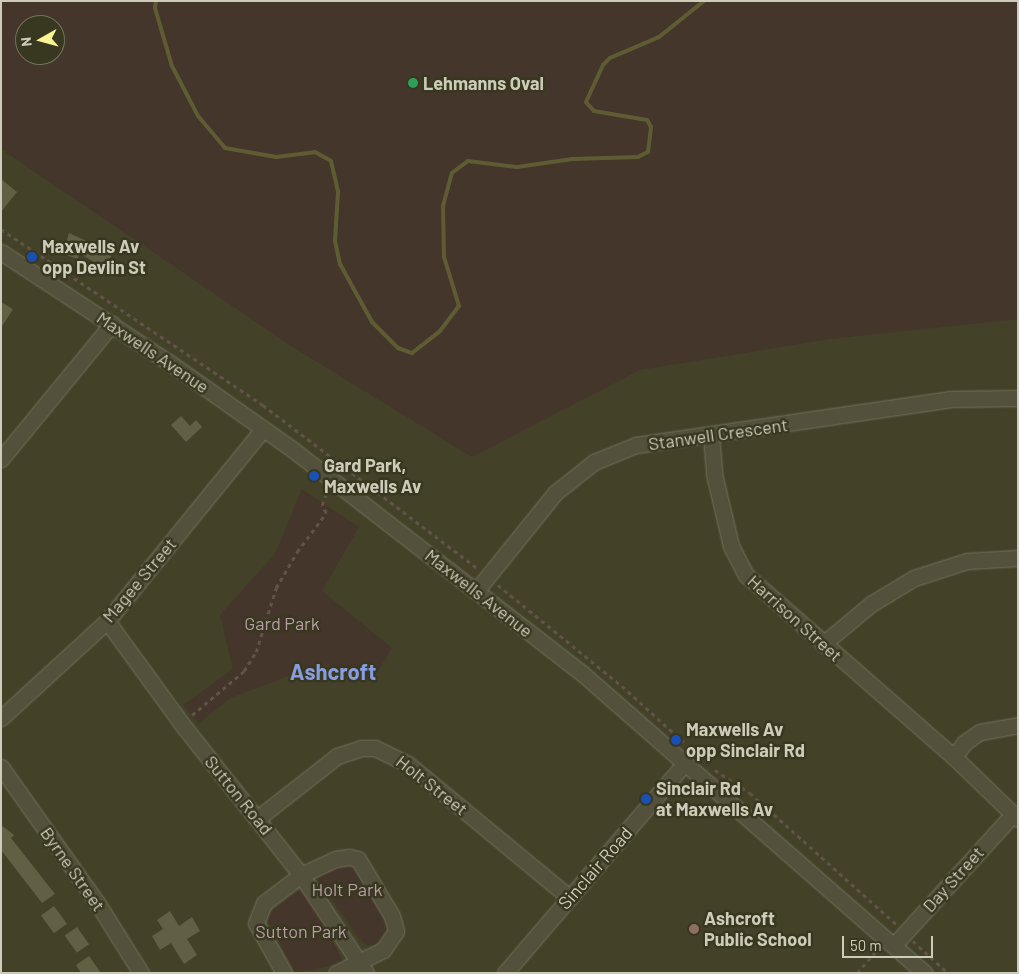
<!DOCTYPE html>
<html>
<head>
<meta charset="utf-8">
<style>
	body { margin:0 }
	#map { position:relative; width:1019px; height:974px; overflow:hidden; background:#434128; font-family:Barlow,sans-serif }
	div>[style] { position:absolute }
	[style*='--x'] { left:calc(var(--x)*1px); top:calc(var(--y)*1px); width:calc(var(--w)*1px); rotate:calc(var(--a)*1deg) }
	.green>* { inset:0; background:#44362a }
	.stream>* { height:4px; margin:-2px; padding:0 2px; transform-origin:2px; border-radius:2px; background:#5f5c33 }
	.building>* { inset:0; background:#626044; transform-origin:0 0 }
	.path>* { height:2.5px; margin-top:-1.25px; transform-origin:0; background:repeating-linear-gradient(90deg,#615348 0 4px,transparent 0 8px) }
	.roads { filter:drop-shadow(0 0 1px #73725d) drop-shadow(0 0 1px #73725d) }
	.minor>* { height:15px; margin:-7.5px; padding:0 7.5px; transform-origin:7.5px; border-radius:7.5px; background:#53513c }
	.dots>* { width:14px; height:14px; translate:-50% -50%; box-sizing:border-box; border:2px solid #383720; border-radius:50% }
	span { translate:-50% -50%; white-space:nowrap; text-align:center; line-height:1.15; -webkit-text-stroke:5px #383720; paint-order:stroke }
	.poi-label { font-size:18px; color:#cdccb9; font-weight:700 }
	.left { translate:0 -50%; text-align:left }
	.street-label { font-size:18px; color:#cdccb9 }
	.park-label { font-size:18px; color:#ba9ca9 }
	.district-label { font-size:22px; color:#899cde; font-weight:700 }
	.frame { position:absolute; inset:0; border:2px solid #cdccb9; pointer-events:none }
	.north { position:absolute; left:15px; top:15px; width:50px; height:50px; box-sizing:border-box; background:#383720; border:1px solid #74735d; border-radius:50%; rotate:263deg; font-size:14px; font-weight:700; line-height:20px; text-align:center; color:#cdccb9 }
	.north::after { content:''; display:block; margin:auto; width:18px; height:22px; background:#f8f393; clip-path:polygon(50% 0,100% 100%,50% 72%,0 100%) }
	.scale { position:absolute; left:842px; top:936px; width:91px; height:22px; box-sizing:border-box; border:2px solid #cdccb9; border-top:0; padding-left:6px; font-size:15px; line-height:18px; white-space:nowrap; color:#cdccb9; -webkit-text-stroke:4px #383720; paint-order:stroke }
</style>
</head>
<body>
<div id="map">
	<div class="green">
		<i style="clip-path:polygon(evenodd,1px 1px,1018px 1px,1018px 319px,829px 339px,640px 370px,472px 457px,296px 349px,1px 149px,1px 1px,25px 25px,55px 25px,55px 55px,25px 55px,25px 25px)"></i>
		<i style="clip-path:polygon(302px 489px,359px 527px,322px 591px,392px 648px,374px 677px,320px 664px,230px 698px,199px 723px,183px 705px,233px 669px,220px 615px,275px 554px)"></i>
		<i style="clip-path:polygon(351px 863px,360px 873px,390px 927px,380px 943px,374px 945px,367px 946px,359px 938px,318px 880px,322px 870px)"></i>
		<i style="clip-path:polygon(304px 887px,344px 963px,296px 973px,265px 916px)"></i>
	</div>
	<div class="stream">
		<i style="--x:156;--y:1;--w:7;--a:98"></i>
		<i style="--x:155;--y:8;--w:60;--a:73.7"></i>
		<i style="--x:172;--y:66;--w:56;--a:62.5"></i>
		<i style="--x:198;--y:116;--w:42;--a:49.8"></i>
		<i style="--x:225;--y:148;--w:52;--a:10"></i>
		<i style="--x:276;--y:157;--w:39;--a:-7"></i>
		<i style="--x:315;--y:152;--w:18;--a:29"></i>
		<i style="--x:331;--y:161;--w:32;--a:77"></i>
		<i style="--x:338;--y:192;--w:49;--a:93.5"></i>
		<i style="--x:335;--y:241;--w:24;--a:78"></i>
		<i style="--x:340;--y:264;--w:66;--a:61.1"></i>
		<i style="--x:372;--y:322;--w:37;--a:45"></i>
		<i style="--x:398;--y:348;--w:15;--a:20"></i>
		<i style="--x:412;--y:353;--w:36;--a:-38"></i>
		<i style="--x:440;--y:331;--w:31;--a:-53"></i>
		<i style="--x:459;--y:306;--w:51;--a:-107"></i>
		<i style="--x:444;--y:257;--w:51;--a:-91.1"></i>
		<i style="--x:443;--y:206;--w:34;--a:-75"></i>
		<i style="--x:452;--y:173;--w:20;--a:-37"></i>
		<i style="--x:468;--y:161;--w:49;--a:7"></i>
		<i style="--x:517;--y:167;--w:56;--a:-8.3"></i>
		<i style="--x:572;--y:159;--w:66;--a:-1.7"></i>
		<i style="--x:638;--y:157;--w:11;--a:-27"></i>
		<i style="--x:648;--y:152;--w:25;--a:-83"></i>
		<i style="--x:651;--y:127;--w:8;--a:-120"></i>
		<i style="--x:647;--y:120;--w:54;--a:-170.4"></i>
		<i style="--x:594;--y:111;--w:12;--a:-132"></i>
		<i style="--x:586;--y:102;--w:41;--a:-65.3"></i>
		<i style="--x:603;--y:65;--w:10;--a:-45"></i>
		<i style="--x:610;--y:58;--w:53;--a:-23.2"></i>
		<i style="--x:659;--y:37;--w:58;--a:-38.7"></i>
	</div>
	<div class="building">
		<i style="clip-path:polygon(1px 179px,17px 192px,1px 212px)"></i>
		<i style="clip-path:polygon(69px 233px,104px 249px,107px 245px,115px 250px,104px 268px,79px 253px,78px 259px,63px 254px)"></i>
		<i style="clip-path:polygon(1px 302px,13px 309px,1px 328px)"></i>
		<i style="clip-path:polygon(181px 416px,190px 426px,196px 420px,202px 427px,186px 442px,171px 425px)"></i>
		<i style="clip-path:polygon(1px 825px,14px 835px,11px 838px,55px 894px,42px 903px,1px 850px)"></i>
		<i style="left:54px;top:906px;width:22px;height:16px;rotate:54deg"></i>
		<i style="clip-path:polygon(170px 911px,179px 926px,192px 917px,200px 931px,187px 939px,197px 955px,184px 964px,171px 943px,160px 950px,152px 936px,163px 929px,157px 920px)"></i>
		<i style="left:77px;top:927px;width:21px;height:15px;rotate:55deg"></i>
		<i style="clip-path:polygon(89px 956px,101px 973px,81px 973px,76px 965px)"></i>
	</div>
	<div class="path">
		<i style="--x:1;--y:229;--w:316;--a:33.9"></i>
		<i style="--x:263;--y:405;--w:270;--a:37.3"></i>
		<i style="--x:498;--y:585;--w:160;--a:39.2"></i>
		<i style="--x:622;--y:686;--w:107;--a:42.3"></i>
		<i style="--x:192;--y:715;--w:68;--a:-40.2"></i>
		<i style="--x:244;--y:671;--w:22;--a:-58"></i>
		<i style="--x:256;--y:652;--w:67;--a:-72.6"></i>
		<i style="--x:276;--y:588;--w:42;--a:-59.7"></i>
		<i style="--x:297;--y:552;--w:49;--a:-53.4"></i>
		<i style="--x:326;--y:513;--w:9;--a:-117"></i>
		<i style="--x:322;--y:505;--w:12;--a:-70"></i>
		<i style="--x:715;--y:770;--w:42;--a:33.3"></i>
		<i style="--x:750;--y:793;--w:198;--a:41.9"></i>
		<i style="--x:913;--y:941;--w:47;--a:42.4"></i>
		<i style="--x:857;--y:973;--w:30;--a:-49"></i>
	</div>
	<div class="roads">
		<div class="minor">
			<i style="--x:1;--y:252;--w:202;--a:33.3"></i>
			<i style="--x:170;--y:363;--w:149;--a:35.2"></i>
			<i style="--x:292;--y:449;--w:232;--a:37.7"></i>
			<i style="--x:476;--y:591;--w:135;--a:37.8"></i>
			<i style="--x:583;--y:674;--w:454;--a:41.2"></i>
			<i style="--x:711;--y:436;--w:38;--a:85"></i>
			<i style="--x:714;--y:474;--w:74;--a:76.7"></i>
			<i style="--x:731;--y:546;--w:33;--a:63"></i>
			<i style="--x:746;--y:575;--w:276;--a:41.2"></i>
			<i style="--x:954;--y:757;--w:89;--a:44.1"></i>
			<i style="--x:1;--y:459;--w:175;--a:-50.6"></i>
			<i style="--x:476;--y:591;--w:126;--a:-51.1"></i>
			<i style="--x:555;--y:493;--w:50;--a:-38.5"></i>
			<i style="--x:594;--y:462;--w:45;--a:-22"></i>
			<i style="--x:636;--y:445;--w:317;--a:-8.3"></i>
			<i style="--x:950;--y:399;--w:68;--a:-0.8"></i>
			<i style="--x:107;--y:621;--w:126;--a:54"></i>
			<i style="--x:181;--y:723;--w:194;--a:51.7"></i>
			<i style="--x:301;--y:875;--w:118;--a:56.4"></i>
			<i style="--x:823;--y:644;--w:62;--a:-39.8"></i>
			<i style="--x:871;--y:604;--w:50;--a:-31.2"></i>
			<i style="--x:914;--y:578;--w:56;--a:-17.8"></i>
			<i style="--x:967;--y:561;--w:51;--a:-3.4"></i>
			<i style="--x:1;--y:718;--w:144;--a:-42.5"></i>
			<i style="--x:107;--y:621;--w:247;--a:-50.9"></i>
			<i style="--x:954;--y:757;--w:17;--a:-54"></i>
			<i style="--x:964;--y:743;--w:19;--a:-35"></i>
			<i style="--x:980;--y:732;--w:39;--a:-10"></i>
			<i style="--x:1;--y:767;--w:164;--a:54.7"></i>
			<i style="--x:96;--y:901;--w:85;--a:58"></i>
			<i style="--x:258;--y:818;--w:100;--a:-38.1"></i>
			<i style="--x:337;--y:756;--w:25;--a:-18"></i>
			<i style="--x:361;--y:748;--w:14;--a:0"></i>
			<i style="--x:375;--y:748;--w:37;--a:26"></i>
			<i style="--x:408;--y:764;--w:210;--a:39.6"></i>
			<i style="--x:894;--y:945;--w:177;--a:-47.7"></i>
			<i style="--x:284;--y:973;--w:57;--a:-119.2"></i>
			<i style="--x:256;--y:923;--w:22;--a:-68"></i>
			<i style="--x:264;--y:903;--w:46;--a:-37.1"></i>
			<i style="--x:301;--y:875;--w:38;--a:-25"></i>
			<i style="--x:336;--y:859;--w:13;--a:-9"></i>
			<i style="--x:349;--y:857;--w:9;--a:13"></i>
			<i style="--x:358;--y:859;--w:66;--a:59.2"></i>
			<i style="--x:392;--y:916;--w:16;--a:75"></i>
			<i style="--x:396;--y:931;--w:23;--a:124"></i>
			<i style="--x:383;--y:950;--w:52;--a:153.9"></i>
			<i style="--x:505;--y:973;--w:277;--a:-49.4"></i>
		</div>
	</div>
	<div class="dots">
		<i style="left:413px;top:83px;background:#2e9e5b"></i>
		<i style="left:32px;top:257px;background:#1a4fb4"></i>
		<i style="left:314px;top:476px;background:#1a4fb4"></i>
		<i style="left:676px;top:740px;background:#1a4fb4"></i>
		<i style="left:646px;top:799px;background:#1a4fb4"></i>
		<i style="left:694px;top:929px;background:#8d6e63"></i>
	</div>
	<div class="poi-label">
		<span class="left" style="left:423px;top:83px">Lehmanns Oval</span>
		<span class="left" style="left:42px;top:257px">Maxwells Av<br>opp Devlin St</span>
		<span class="left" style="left:324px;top:476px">Gard Park,<br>Maxwells Av</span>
		<span class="left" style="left:686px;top:740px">Maxwells Av<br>opp Sinclair Rd</span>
		<span class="left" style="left:656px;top:799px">Sinclair Rd<br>at Maxwells Av</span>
		<span class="left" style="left:704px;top:929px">Ashcroft<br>Public School</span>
	</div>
	<div class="street-label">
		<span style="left:153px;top:352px;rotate:34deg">Maxwells Avenue</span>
		<span style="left:718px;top:434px;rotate:-8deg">Stanwell Crescent</span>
		<span style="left:139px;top:580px;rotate:-50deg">Magee Street</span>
		<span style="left:479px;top:593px;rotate:38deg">Maxwells Avenue</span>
		<span style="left:795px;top:618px;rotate:42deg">Harrison Street</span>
		<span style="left:432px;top:785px;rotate:38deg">Holt Street</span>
		<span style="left:239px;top:795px;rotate:51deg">Sutton Road</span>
		<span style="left:595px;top:868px;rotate:-49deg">Sinclair Road</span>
		<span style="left:73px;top:869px;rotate:55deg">Byrne Street</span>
		<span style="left:953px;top:879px;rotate:-48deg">Day Street</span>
	</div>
	<div class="park-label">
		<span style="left:282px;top:623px">Gard Park</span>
		<span style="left:347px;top:889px">Holt Park</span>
		<span style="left:301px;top:931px">Sutton Park</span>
	</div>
	<div class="district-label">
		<span style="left:333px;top:672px">Ashcroft</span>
	</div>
	<div class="frame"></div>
	<div class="north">N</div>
	<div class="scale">50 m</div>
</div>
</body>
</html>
